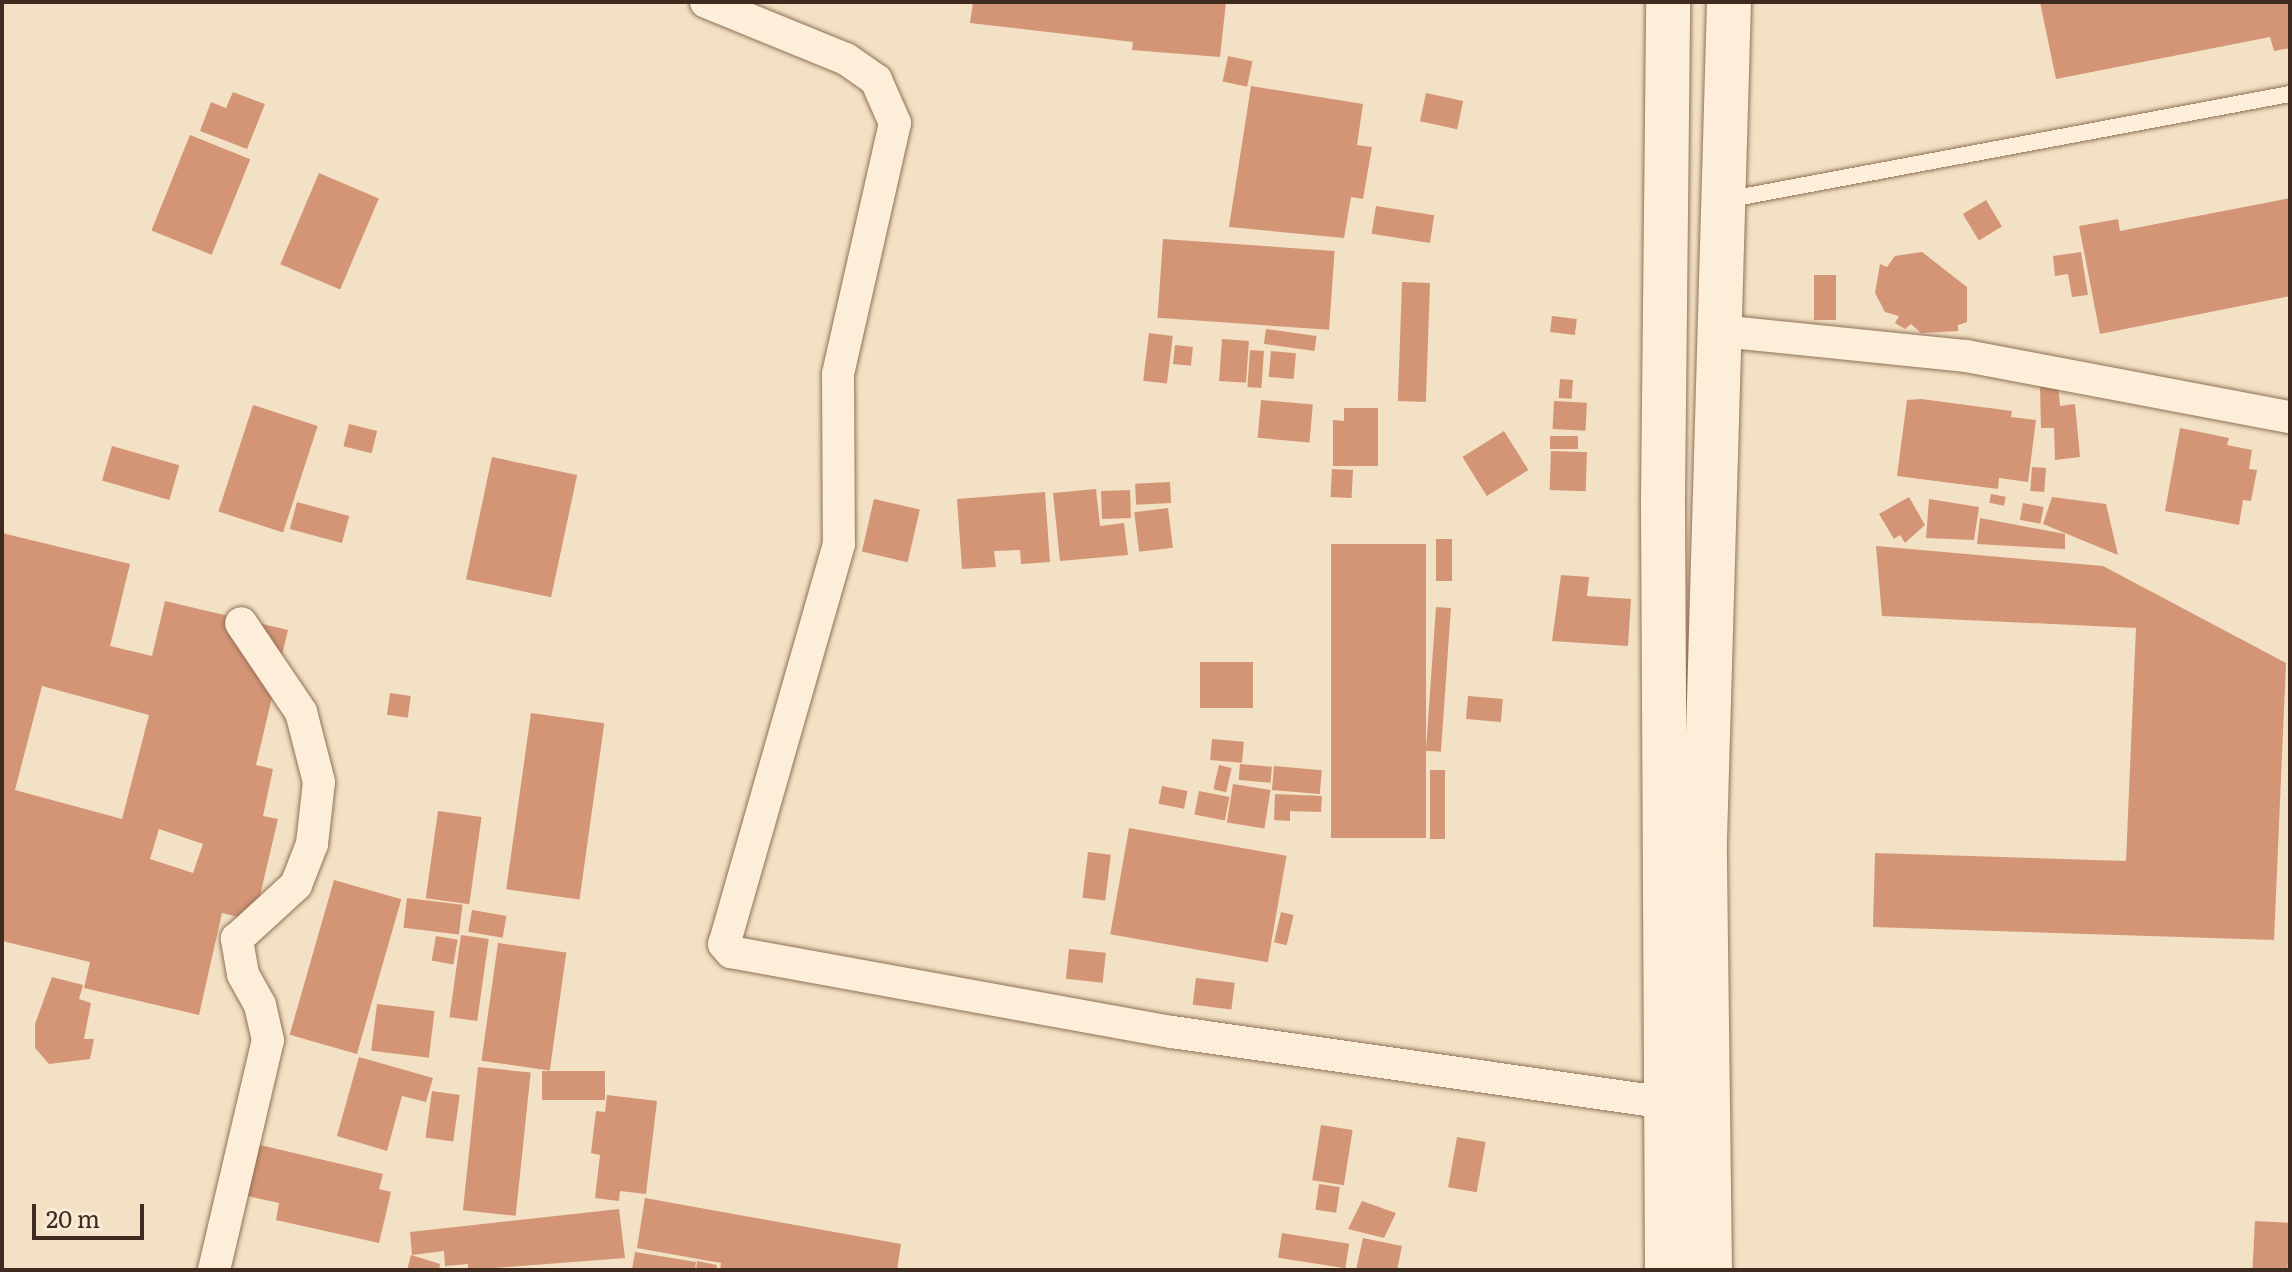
<!DOCTYPE html>
<html>
<head>
<meta charset="utf-8">
<style>
	body { margin:0 }
	#map { position:relative; width:2292px; height:1272px; overflow:hidden; background:#f2e1c4; font-family:Literata,serif }
	div>[style] { position:absolute }
	[style*='--x'] { left:calc(var(--x)*1px); top:calc(var(--y)*1px); width:calc(var(--w)*1px); rotate:calc(var(--a)*1deg) }
	.building>* { inset:0; background:#d49576; transform-origin:0 0 }
	.roads { filter:drop-shadow(0 0 2px #8f7158) drop-shadow(0 0 2px #8f7158) }
	.lane>* { height:16px; margin:-8px; padding:0 8px; transform-origin:8px; border-radius:8px; background:#fceed9 }
	.street>* { height:32px; margin:-16px; padding:0 16px; transform-origin:16px; border-radius:16px; background:#fceed9 }
	.secondary>* { height:44px; margin:-22px; padding:0 22px; transform-origin:22px; border-radius:22px; background:#fceed9 }
	span { translate:-50% -50%; white-space:nowrap; text-align:center; line-height:1.15; -webkit-text-stroke:8px #f9ebd5; paint-order:stroke }
	.frame { position:absolute; inset:0; border:4px solid #3e2a1e; pointer-events:none }
	.scale { position:absolute; left:32px; top:1204px; width:112px; height:36px; box-sizing:border-box; border:4px solid #3e2a1e; border-top:0; padding-left:10px; font-size:24px; line-height:28px; white-space:nowrap; color:#3e2a1e; -webkit-text-stroke:6px #f9ebd5; paint-order:stroke }
</style>
</head>
<body>
<div id="map">
	<div class="building">
		<i style="clip-path:polygon(973px 2px,1226px 2px,1220px 57px,1132px 50px,1133px 42px,970px 23px)"></i>
		<i style="clip-path:polygon(2040px 2px,2290px 2px,2290px 48px,2274px 51px,2270px 37px,2056px 79px)"></i>
		<i style="left:1228px;top:56px;width:25px;height:26px;rotate:12deg"></i>
		<i style="clip-path:polygon(1251px 86px,1363px 104px,1357px 145px,1372px 147px,1363px 199px,1351px 197px,1344px 238px,1229px 227px)"></i>
		<i style="clip-path:polygon(233px 92px,265px 104px,247px 149px,200px 131px,211px 102px,226px 108px)"></i>
		<i style="left:1426px;top:93px;width:38px;height:29px;rotate:12deg"></i>
		<i style="left:190px;top:135px;width:65px;height:103px;rotate:22deg"></i>
		<i style="left:319px;top:173px;width:65px;height:99px;rotate:23deg"></i>
		<i style="clip-path:polygon(2290px 198px,2290px 296px,2100px 334px,2079px 226px,2118px 219px,2120px 231px)"></i>
		<i style="left:1986px;top:200px;width:31px;height:27px;rotate:59deg"></i>
		<i style="left:1376px;top:206px;width:59px;height:28px;rotate:9deg"></i>
		<i style="left:1163px;top:239px;width:172px;height:79px;rotate:4deg"></i>
		<i style="clip-path:polygon(1922px 252px,1967px 287px,1967px 322px,1958px 325px,1958px 331px,1921px 333px,1911px 324px,1905px 329px,1895px 323px,1899px 316px,1885px 312px,1875px 293px,1880px 264px,1887px 267px,1895px 256px)"></i>
		<i style="clip-path:polygon(2081px 252px,2088px 295px,2072px 297px,2068px 274px,2055px 276px,2053px 256px)"></i>
		<i style="left:1814px;top:275px;width:22px;height:45px"></i>
		<i style="left:1402px;top:282px;width:28px;height:119px;rotate:2deg"></i>
		<i style="left:1552px;top:316px;width:25px;height:16px;rotate:7deg"></i>
		<i style="left:1266px;top:329px;width:51px;height:15px;rotate:8deg"></i>
		<i style="left:1149px;top:333px;width:24px;height:48px;rotate:7deg"></i>
		<i style="left:1222px;top:339px;width:27px;height:42px;rotate:4deg"></i>
		<i style="left:1175px;top:345px;width:18px;height:19px;rotate:6deg"></i>
		<i style="left:1250px;top:350px;width:14px;height:37px;rotate:4deg"></i>
		<i style="left:1271px;top:351px;width:25px;height:26px;rotate:5deg"></i>
		<i style="left:1560px;top:379px;width:13px;height:19px;rotate:4deg"></i>
		<i style="clip-path:polygon(2058px 385px,2060px 406px,2075px 404px,2080px 457px,2055px 460px,2054px 428px,2041px 428px,2040px 387px)"></i>
		<i style="clip-path:polygon(1921px 399px,2012px 411px,2011px 417px,2036px 420px,2028px 482px,1999px 478px,1998px 489px,1897px 476px,1907px 400px)"></i>
		<i style="left:1261px;top:400px;width:52px;height:38px;rotate:5deg"></i>
		<i style="left:1554px;top:401px;width:33px;height:28px;rotate:3deg"></i>
		<i style="left:253px;top:405px;width:68px;height:112px;rotate:18deg"></i>
		<i style="clip-path:polygon(1344px 408px,1378px 408px,1378px 466px,1333px 466px,1333px 420px,1344px 421px)"></i>
		<i style="left:349px;top:424px;width:29px;height:23px;rotate:14deg"></i>
		<i style="clip-path:polygon(2180px 428px,2229px 438px,2227px 445px,2252px 450px,2249px 469px,2257px 470px,2251px 501px,2243px 500px,2239px 525px,2165px 511px)"></i>
		<i style="left:1504px;top:431px;width:46px;height:49px;rotate:58deg"></i>
		<i style="left:1550px;top:436px;width:28px;height:13px"></i>
		<i style="left:112px;top:446px;width:70px;height:36px;rotate:16deg"></i>
		<i style="left:1551px;top:451px;width:36px;height:39px;rotate:2deg"></i>
		<i style="left:492px;top:457px;width:87px;height:125px;rotate:12deg"></i>
		<i style="left:2032px;top:467px;width:14px;height:24px;rotate:4deg"></i>
		<i style="left:1332px;top:469px;width:21px;height:28px;rotate:3deg"></i>
		<i style="left:1170px;top:482px;width:21px;height:35px;rotate:87deg"></i>
		<i style="clip-path:polygon(1096px 489px,1100px 526px,1124px 523px,1128px 555px,1060px 561px,1053px 493px)"></i>
		<i style="left:1130px;top:490px;width:28px;height:29px;rotate:88deg"></i>
		<i style="clip-path:polygon(1045px 492px,1050px 562px,1021px 564px,1020px 550px,994px 551px,996px 567px,962px 569px,957px 499px)"></i>
		<i style="left:1991px;top:494px;width:15px;height:9px;rotate:11deg"></i>
		<i style="clip-path:polygon(1909px 497px,1925px 525px,1905px 543px,1900px 535px,1894px 539px,1879px 514px)"></i>
		<i style="clip-path:polygon(2052px 497px,2106px 504px,2118px 555px,2043px 524px)"></i>
		<i style="left:874px;top:499px;width:47px;height:54px;rotate:13deg"></i>
		<i style="clip-path:polygon(1929px 499px,1979px 507px,1974px 540px,1926px 538px)"></i>
		<i style="left:297px;top:502px;width:54px;height:28px;rotate:15deg"></i>
		<i style="left:2023px;top:503px;width:21px;height:17px;rotate:11deg"></i>
		<i style="left:1168px;top:508px;width:40px;height:34px;rotate:83deg"></i>
		<i style="clip-path:polygon(1980px 518px,2065px 534px,2065px 549px,1977px 544px)"></i>
		<i style="clip-path:polygon(evenodd,2px 533px,130px 564px,110px 646px,152px 656px,165px 601px,288px 630px,256px 765px,273px 769px,263px 816px,278px 819px,254px 921px,222px 913px,199px 1015px,84px 988px,90px 962px,2px 941px,2px 533px,42px 686px,149px 715px,122px 819px,15px 790px,42px 686px,2px 533px,159px 829px,203px 844px,193px 873px,150px 859px,159px 829px)"></i>
		<i style="left:1436px;top:539px;width:16px;height:42px"></i>
		<i style="left:1331px;top:544px;width:95px;height:294px"></i>
		<i style="clip-path:polygon(1876px 546px,2103px 566px,2286px 663px,2274px 940px,1873px 927px,1875px 853px,2126px 861px,2136px 628px,1882px 616px)"></i>
		<i style="clip-path:polygon(1561px 575px,1589px 577px,1587px 596px,1631px 599px,1628px 646px,1552px 641px)"></i>
		<i style="left:1436px;top:607px;width:15px;height:144px;rotate:4deg"></i>
		<i style="left:1200px;top:662px;width:53px;height:46px"></i>
		<i style="left:390px;top:693px;width:21px;height:22px;rotate:8deg"></i>
		<i style="left:1468px;top:696px;width:35px;height:23px;rotate:5deg"></i>
		<i style="left:531px;top:713px;width:74px;height:178px;rotate:8deg"></i>
		<i style="left:1212px;top:739px;width:32px;height:21px;rotate:5deg"></i>
		<i style="left:1240px;top:764px;width:32px;height:16px;rotate:5deg"></i>
		<i style="left:1219px;top:765px;width:13px;height:25px;rotate:13deg"></i>
		<i style="left:1274px;top:766px;width:48px;height:24px;rotate:5deg"></i>
		<i style="left:1430px;top:770px;width:15px;height:69px"></i>
		<i style="left:1233px;top:784px;width:38px;height:39px;rotate:9deg"></i>
		<i style="left:1162px;top:786px;width:26px;height:18px;rotate:11deg"></i>
		<i style="left:1199px;top:791px;width:31px;height:24px;rotate:11deg"></i>
		<i style="clip-path:polygon(1275px 794px,1322px 796px,1321px 812px,1290px 811px,1290px 821px,1274px 820px)"></i>
		<i style="left:438px;top:811px;width:44px;height:88px;rotate:8deg"></i>
		<i style="left:1129px;top:828px;width:160px;height:108px;rotate:10deg"></i>
		<i style="left:1088px;top:852px;width:23px;height:46px;rotate:7deg"></i>
		<i style="left:334px;top:880px;width:70px;height:161px;rotate:16deg"></i>
		<i style="left:407px;top:898px;width:56px;height:30px;rotate:7deg"></i>
		<i style="left:472px;top:910px;width:35px;height:22px;rotate:10deg"></i>
		<i style="left:1281px;top:912px;width:13px;height:31px;rotate:13deg"></i>
		<i style="left:461px;top:935px;width:28px;height:83px;rotate:8deg"></i>
		<i style="left:436px;top:936px;width:22px;height:25px;rotate:10deg"></i>
		<i style="left:498px;top:943px;width:69px;height:119px;rotate:8deg"></i>
		<i style="left:1069px;top:949px;width:37px;height:30px;rotate:6deg"></i>
		<i style="clip-path:polygon(52px 977px,83px 985px,79px 999px,91px 1003px,84px 1039px,94px 1039px,90px 1059px,49px 1064px,35px 1048px,35px 1024px)"></i>
		<i style="left:1196px;top:978px;width:39px;height:27px;rotate:7deg"></i>
		<i style="left:377px;top:1004px;width:58px;height:47px;rotate:7deg"></i>
		<i style="clip-path:polygon(359px 1057px,433px 1078px,426px 1102px,402px 1096px,387px 1151px,337px 1136px)"></i>
		<i style="left:478px;top:1067px;width:53px;height:144px;rotate:6deg"></i>
		<i style="left:542px;top:1071px;width:63px;height:29px"></i>
		<i style="left:432px;top:1091px;width:28px;height:47px;rotate:8deg"></i>
		<i style="clip-path:polygon(607px 1095px,657px 1101px,646px 1194px,620px 1191px,619px 1201px,595px 1198px,600px 1155px,591px 1153px,596px 1111px,605px 1112px)"></i>
		<i style="left:1321px;top:1125px;width:32px;height:56px;rotate:9deg"></i>
		<i style="left:1457px;top:1137px;width:29px;height:51px;rotate:10deg"></i>
		<i style="clip-path:polygon(231px 1138px,383px 1174px,379px 1189px,391px 1192px,379px 1243px,276px 1220px,279px 1203px,243px 1195px)"></i>
		<i style="left:1319px;top:1184px;width:21px;height:26px;rotate:8deg"></i>
		<i style="clip-path:polygon(645px 1198px,901px 1244px,897px 1270px,720px 1270px,721px 1263px,637px 1248px)"></i>
		<i style="clip-path:polygon(1362px 1201px,1396px 1213px,1384px 1238px,1348px 1229px)"></i>
		<i style="clip-path:polygon(619px 1209px,625px 1258px,468px 1270px,468px 1264px,445px 1266px,444px 1251px,412px 1255px,410px 1232px)"></i>
		<i style="left:2255px;top:1221px;width:35px;height:49px;rotate:3deg"></i>
		<i style="left:1282px;top:1233px;width:68px;height:25px;rotate:9deg"></i>
		<i style="clip-path:polygon(1363px 1238px,1402px 1246px,1397px 1270px,1356px 1270px)"></i>
		<i style="clip-path:polygon(635px 1252px,696px 1262px,695px 1270px,632px 1270px)"></i>
		<i style="clip-path:polygon(411px 1255px,440px 1264px,439px 1270px,407px 1270px)"></i>
		<i style="clip-path:polygon(697px 1261px,717px 1265px,716px 1270px,696px 1270px)"></i>
	</div>
	<div class="roads">
		<div class="lane">
			<i style="--x:1725;--y:200;--w:575;--a:-10.63"></i>
		</div>
		<div class="street">
			<i style="--x:706;--y:2;--w:151;--a:22.2"></i>
			<i style="--x:846;--y:59;--w:37;--a:35"></i>
			<i style="--x:876;--y:80;--w:47;--a:66.2"></i>
			<i style="--x:895;--y:123;--w:257;--a:102.8"></i>
			<i style="--x:838;--y:374;--w:170;--a:89.7"></i>
			<i style="--x:839;--y:544;--w:416;--a:106"></i>
			<i style="--x:724;--y:944;--w:11;--a:49"></i>
			<i style="--x:731;--y:952;--w:448;--a:10.3"></i>
			<i style="--x:1172;--y:1032;--w:500;--a:8.16"></i>
			<i style="--x:1720;--y:331;--w:247;--a:5.8"></i>
			<i style="--x:1966;--y:356;--w:330;--a:10.7"></i>
			<i style="--x:214;--y:1270;--w:236;--a:-76.8"></i>
			<i style="--x:268;--y:1040;--w:36;--a:-103"></i>
			<i style="--x:260;--y:1005;--w:35;--a:-119"></i>
			<i style="--x:243;--y:974;--w:36;--a:-100"></i>
			<i style="--x:237;--y:939;--w:80;--a:-42.5"></i>
			<i style="--x:296;--y:885;--w:44;--a:-68.7"></i>
			<i style="--x:312;--y:844;--w:62;--a:-83.6"></i>
			<i style="--x:319;--y:782;--w:72;--a:-104.4"></i>
			<i style="--x:301;--y:712;--w:107;--a:-124"></i>
		</div>
		<div class="secondary">
			<i style="--x:1667;--y:1270;--w:772;--a:-90.3"></i>
			<i style="--x:1663;--y:498;--w:496;--a:-89.4"></i>
			<i style="--x:1710;--y:1270;--w:430;--a:-90.7"></i>
			<i style="--x:1705;--y:840;--w:838;--a:-88.36"></i>
		</div>
	</div>
	<div class="frame"></div>
	<div class="scale">20 m</div>
</div>
</body>
</html>
